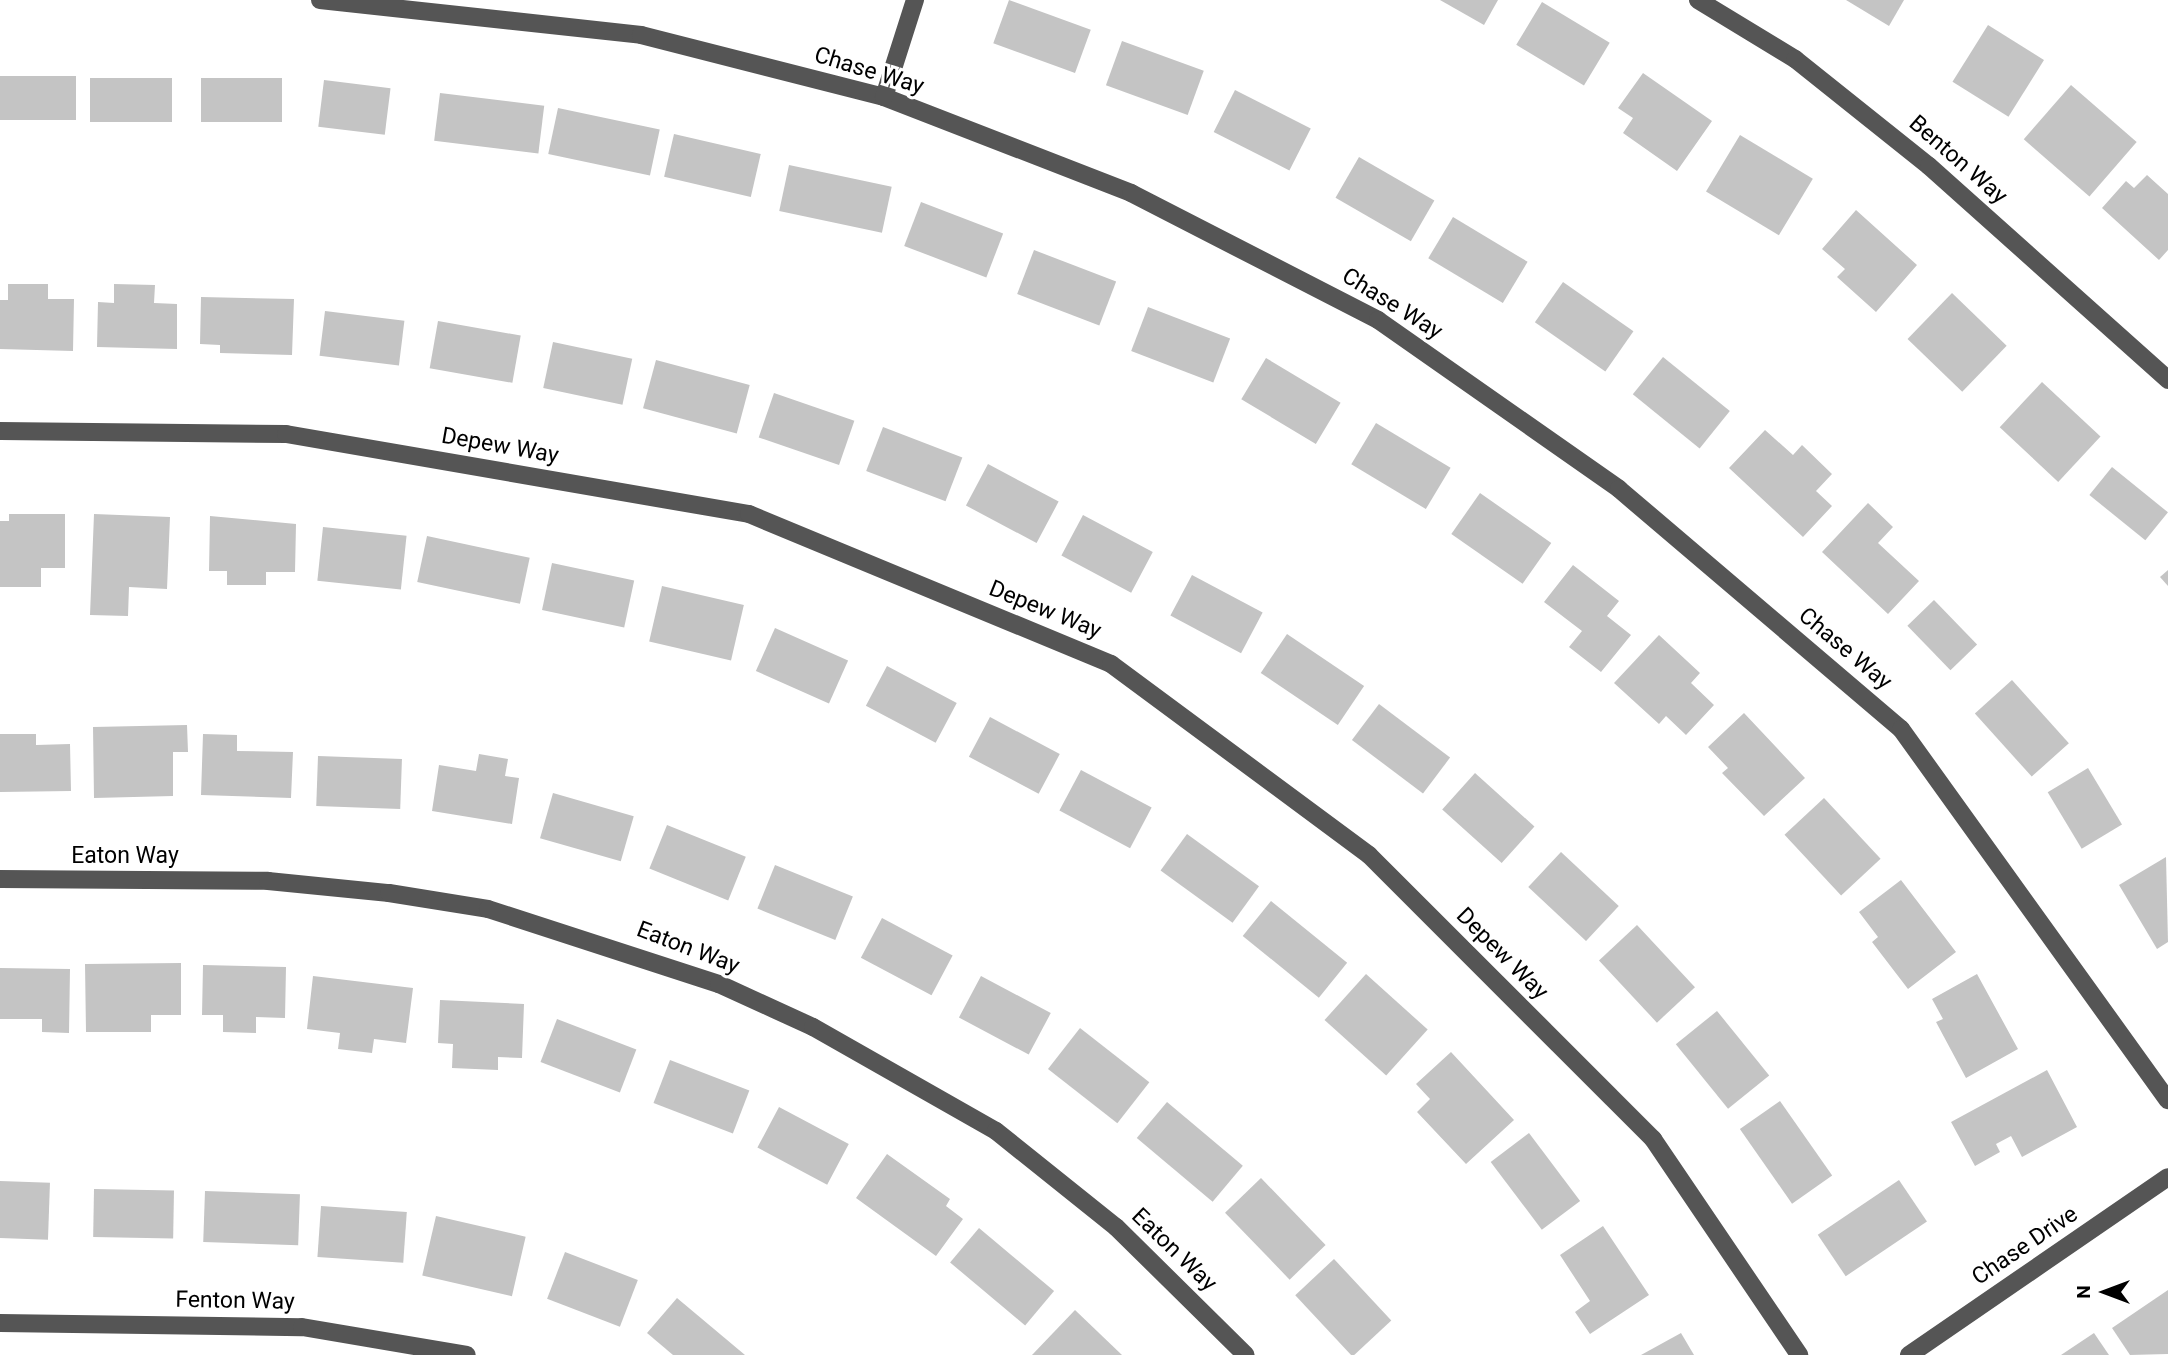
<!DOCTYPE html>
<html>
<head>
<meta charset="utf-8">
<style>
	body { margin:0 }
	#map { position:relative; width:2168px; height:1355px; overflow:hidden; background:#fff; font-family:Roboto,sans-serif }
	div>[style] { position:absolute }
	[style*='--x'] { left:calc(var(--x)*1px); top:calc(var(--y)*1px); width:calc(var(--w)*1px); rotate:calc(var(--a)*1deg) }
	.building>* { inset:0; background:#c4c4c4; transform-origin:0 0 }
	.minor>* { height:18px; margin:-9px; padding:0 9px; transform-origin:9px; border-radius:9px; background:#555 }
	span { translate:-50% -50%; white-space:nowrap; text-align:center; line-height:1.15; -webkit-text-stroke:6px #fff; paint-order:stroke }
	.street-label { font-size:23px; color:#000 }
	.north { position:absolute; left:2070px; top:1257px; width:70px; height:70px; -webkit-text-stroke:5px #fff; paint-order:stroke; rotate:270deg; font-size:19px; font-weight:700; line-height:28px; text-align:center; color:#000 }
	.north::after { content:''; display:block; margin:auto; width:24px; height:32px; background:#000; clip-path:polygon(50% 0,100% 100%,50% 72%,0 100%) }
</style>
</head>
<body>
<div id="map">
	<div class="building">
		<i style="left:1009px;top:0;width:87px;height:46px;rotate:20deg"></i>
		<i style="clip-path:polygon(1440px 0,1498px 0,1484px 25px)"></i>
		<i style="clip-path:polygon(1846px 0,1904px 0,1889px 26px)"></i>
		<i style="left:1542px;top:2px;width:79px;height:50px;rotate:31deg"></i>
		<i style="left:1988px;top:25px;width:66px;height:67px;rotate:32deg"></i>
		<i style="left:1122px;top:41px;width:87px;height:47px;rotate:20deg"></i>
		<i style="clip-path:polygon(1643px 73px,1712px 121px,1677px 171px,1623px 133px,1633px 118px,1618px 108px)"></i>
		<i style="left:0;top:76px;width:76px;height:44px"></i>
		<i style="left:90px;top:78px;width:82px;height:44px"></i>
		<i style="left:201px;top:78px;width:81px;height:44px"></i>
		<i style="left:324px;top:80px;width:67px;height:47px;rotate:7deg"></i>
		<i style="left:2071px;top:85px;width:87px;height:72px;rotate:41deg"></i>
		<i style="left:1235px;top:90px;width:85px;height:47px;rotate:27deg"></i>
		<i style="left:440px;top:93px;width:105px;height:48px;rotate:7deg"></i>
		<i style="left:558px;top:108px;width:104px;height:47px;rotate:12deg"></i>
		<i style="left:674px;top:134px;width:89px;height:44px;rotate:13deg"></i>
		<i style="left:1740px;top:135px;width:85px;height:66px;rotate:31deg"></i>
		<i style="left:1359px;top:157px;width:87px;height:47px;rotate:30deg"></i>
		<i style="left:789px;top:165px;width:105px;height:47px;rotate:12deg"></i>
		<i style="clip-path:polygon(2147px 175px,2168px 194px,2168px 250px,2159px 260px,2102px 208px,2126px 181px,2134px 188px)"></i>
		<i style="left:921px;top:202px;width:88px;height:47px;rotate:21deg"></i>
		<i style="clip-path:polygon(1856px 210px,1917px 265px,1876px 312px,1837px 277px,1845px 269px,1822px 249px)"></i>
		<i style="left:1453px;top:217px;width:87px;height:48px;rotate:31deg"></i>
		<i style="left:1034px;top:250px;width:88px;height:47px;rotate:21deg"></i>
		<i style="left:1563px;top:282px;width:86px;height:49px;rotate:35deg"></i>
		<i style="clip-path:polygon(8px 284px,48px 284px,48px 299px,74px 299px,73px 351px,0 349px,0 300px,8px 300px)"></i>
		<i style="clip-path:polygon(114px 284px,155px 285px,154px 303px,177px 304px,177px 349px,97px 347px,98px 302px,114px 303px)"></i>
		<i style="left:1952px;top:293px;width:76px;height:64px;rotate:44deg"></i>
		<i style="clip-path:polygon(201px 297px,294px 299px,292px 355px,220px 353px,220px 345px,200px 344px)"></i>
		<i style="left:1148px;top:307px;width:88px;height:47px;rotate:21deg"></i>
		<i style="left:325px;top:311px;width:80px;height:45px;rotate:7deg"></i>
		<i style="left:438px;top:321px;width:84px;height:48px;rotate:10deg"></i>
		<i style="left:553px;top:342px;width:81px;height:47px;rotate:12deg"></i>
		<i style="left:1663px;top:357px;width:86px;height:48px;rotate:39deg"></i>
		<i style="left:1266px;top:358px;width:87px;height:48px;rotate:31deg"></i>
		<i style="left:656px;top:360px;width:97px;height:50px;rotate:15deg"></i>
		<i style="left:2042px;top:382px;width:80px;height:62px;rotate:43deg"></i>
		<i style="left:774px;top:393px;width:85px;height:47px;rotate:19deg"></i>
		<i style="left:1376px;top:423px;width:87px;height:48px;rotate:31deg"></i>
		<i style="left:883px;top:427px;width:85px;height:47px;rotate:21deg"></i>
		<i style="clip-path:polygon(1765px 430px,1793px 455px,1802px 445px,1832px 474px,1816px 491px,1832px 506px,1803px 537px,1729px 468px)"></i>
		<i style="left:988px;top:464px;width:80px;height:47px;rotate:28deg"></i>
		<i style="left:2112px;top:467px;width:72px;height:36px;rotate:39deg"></i>
		<i style="left:1480px;top:493px;width:87px;height:50px;rotate:35deg"></i>
		<i style="clip-path:polygon(1868px 503px,1893px 527px,1878px 543px,1919px 581px,1888px 614px,1822px 552px)"></i>
		<i style="clip-path:polygon(9px 514px,65px 514px,65px 568px,41px 568px,41px 587px,0 587px,0 521px,9px 521px)"></i>
		<i style="clip-path:polygon(94px 514px,170px 517px,167px 589px,129px 587px,128px 616px,90px 615px)"></i>
		<i style="left:1083px;top:515px;width:79px;height:46px;rotate:28deg"></i>
		<i style="clip-path:polygon(210px 516px,296px 524px,295px 572px,266px 572px,266px 585px,227px 585px,227px 571px,209px 571px)"></i>
		<i style="left:323px;top:527px;width:84px;height:54px;rotate:6deg"></i>
		<i style="left:427px;top:536px;width:105px;height:47px;rotate:12deg"></i>
		<i style="left:552px;top:563px;width:84px;height:48px;rotate:12deg"></i>
		<i style="clip-path:polygon(1573px 565px,1619px 601px,1607px 616px,1631px 635px,1601px 672px,1569px 647px,1582px 631px,1544px 602px)"></i>
		<i style="clip-path:polygon(2168px 570px,2168px 586px,2160px 577px)"></i>
		<i style="left:1192px;top:575px;width:80px;height:46px;rotate:28deg"></i>
		<i style="left:662px;top:586px;width:84px;height:57px;rotate:13deg"></i>
		<i style="left:1934px;top:600px;width:62px;height:37px;rotate:46deg"></i>
		<i style="left:775px;top:628px;width:80px;height:47px;rotate:24deg"></i>
		<i style="left:1287px;top:634px;width:93px;height:47px;rotate:34deg"></i>
		<i style="clip-path:polygon(1659px 635px,1700px 673px,1691px 683px,1714px 705px,1686px 735px,1666px 716px,1659px 724px,1614px 683px)"></i>
		<i style="left:887px;top:666px;width:79px;height:45px;rotate:28deg"></i>
		<i style="left:2012px;top:680px;width:85px;height:50px;rotate:48deg"></i>
		<i style="left:1379px;top:704px;width:89px;height:45px;rotate:37deg"></i>
		<i style="clip-path:polygon(1744px 713px,1805px 778px,1764px 816px,1722px 773px,1728px 768px,1708px 747px)"></i>
		<i style="left:990px;top:717px;width:79px;height:45px;rotate:28deg"></i>
		<i style="clip-path:polygon(187px 725px,188px 752px,173px 752px,173px 796px,94px 798px,93px 727px)"></i>
		<i style="clip-path:polygon(0 734px,36px 734px,36px 745px,70px 744px,71px 791px,0 792px)"></i>
		<i style="clip-path:polygon(203px 734px,237px 735px,237px 751px,293px 752px,291px 798px,201px 795px)"></i>
		<i style="clip-path:polygon(479px 754px,508px 759px,505px 776px,519px 778px,512px 824px,432px 811px,439px 765px,476px 771px)"></i>
		<i style="left:318px;top:756px;width:84px;height:50px;rotate:2deg"></i>
		<i style="left:2088px;top:768px;width:66px;height:47px;rotate:59deg"></i>
		<i style="left:1081px;top:770px;width:80px;height:46px;rotate:28deg"></i>
		<i style="left:1475px;top:773px;width:80px;height:49px;rotate:42deg"></i>
		<i style="left:553px;top:793px;width:84px;height:47px;rotate:16deg"></i>
		<i style="left:1824px;top:798px;width:83px;height:54px;rotate:47deg"></i>
		<i style="left:667px;top:825px;width:85px;height:47px;rotate:22deg"></i>
		<i style="left:1187px;top:834px;width:89px;height:45px;rotate:36deg"></i>
		<i style="left:1561px;top:852px;width:79px;height:48px;rotate:43deg"></i>
		<i style="clip-path:polygon(2166px 857px,2168px 942px,2157px 949px,2119px 885px)"></i>
		<i style="left:775px;top:865px;width:84px;height:47px;rotate:22deg"></i>
		<i style="clip-path:polygon(1901px 880px,1956px 952px,1908px 989px,1872px 942px,1878px 937px,1859px 912px)"></i>
		<i style="left:1271px;top:901px;width:98px;height:45px;rotate:39deg"></i>
		<i style="left:882px;top:918px;width:80px;height:45px;rotate:28deg"></i>
		<i style="left:1637px;top:925px;width:85px;height:52px;rotate:47deg"></i>
		<i style="clip-path:polygon(181px 963px,181px 1015px,151px 1015px,151px 1032px,86px 1032px,85px 964px)"></i>
		<i style="clip-path:polygon(203px 965px,286px 967px,285px 1018px,256px 1017px,256px 1033px,223px 1032px,223px 1015px,202px 1015px)"></i>
		<i style="clip-path:polygon(0 968px,70px 969px,69px 1033px,42px 1032px,42px 1019px,0 1019px)"></i>
		<i style="left:1366px;top:974px;width:83px;height:62px;rotate:42deg"></i>
		<i style="clip-path:polygon(1977px 974px,2018px 1049px,1966px 1078px,1936px 1022px,1943px 1019px,1932px 999px)"></i>
		<i style="clip-path:polygon(313px 976px,413px 988px,406px 1043px,374px 1039px,372px 1053px,338px 1049px,340px 1033px,307px 1029px)"></i>
		<i style="left:981px;top:976px;width:79px;height:47px;rotate:28deg"></i>
		<i style="clip-path:polygon(440px 1000px,524px 1004px,522px 1058px,498px 1057px,498px 1070px,452px 1068px,453px 1044px,438px 1043px)"></i>
		<i style="left:1717px;top:1011px;width:83px;height:53px;rotate:51deg"></i>
		<i style="left:557px;top:1019px;width:85px;height:46px;rotate:21deg"></i>
		<i style="left:1080px;top:1028px;width:88px;height:52px;rotate:38deg"></i>
		<i style="clip-path:polygon(1451px 1052px,1514px 1120px,1466px 1164px,1417px 1112px,1430px 1099px,1416px 1084px)"></i>
		<i style="left:670px;top:1060px;width:85px;height:46px;rotate:21deg"></i>
		<i style="clip-path:polygon(2047px 1070px,2077px 1127px,2022px 1157px,2011px 1136px,1996px 1144px,2000px 1152px,1975px 1166px,1951px 1122px)"></i>
		<i style="left:1780px;top:1101px;width:91px;height:49px;rotate:55deg"></i>
		<i style="left:1167px;top:1102px;width:99px;height:47px;rotate:40deg"></i>
		<i style="left:779px;top:1107px;width:79px;height:46px;rotate:28deg"></i>
		<i style="left:1529px;top:1133px;width:85px;height:48px;rotate:53deg"></i>
		<i style="clip-path:polygon(887px 1154px,950px 1199px,946px 1206px,963px 1219px,936px 1256px,856px 1198px)"></i>
		<i style="left:1261px;top:1178px;width:93px;height:50px;rotate:46deg"></i>
		<i style="left:1899px;top:1180px;width:50px;height:98px;rotate:56deg"></i>
		<i style="left:0;top:1181px;width:50px;height:57px;rotate:2deg"></i>
		<i style="left:94px;top:1189px;width:80px;height:48px;rotate:1deg"></i>
		<i style="left:205px;top:1191px;width:95px;height:51px;rotate:2deg"></i>
		<i style="left:321px;top:1206px;width:86px;height:51px;rotate:4deg"></i>
		<i style="left:436px;top:1216px;width:92px;height:61px;rotate:13deg"></i>
		<i style="clip-path:polygon(1603px 1226px,1649px 1295px,1590px 1334px,1575px 1312px,1590px 1301px,1560px 1255px)"></i>
		<i style="left:979px;top:1228px;width:98px;height:45px;rotate:40deg"></i>
		<i style="left:565px;top:1252px;width:78px;height:50px;rotate:21deg"></i>
		<i style="left:1334px;top:1259px;width:84px;height:53px;rotate:47deg"></i>
		<i style="clip-path:polygon(2168px 1290px,2168px 1354px,2130px 1355px,2112px 1328px)"></i>
		<i style="clip-path:polygon(677px 1298px,745px 1355px,673px 1355px,647px 1333px)"></i>
		<i style="clip-path:polygon(1075px 1310px,1122px 1355px,1032px 1355px)"></i>
		<i style="clip-path:polygon(1681px 1333px,1694px 1355px,1641px 1355px)"></i>
		<i style="clip-path:polygon(2094px 1333px,2109px 1355px,2061px 1355px)"></i>
	</div>
	<div class="minor">
		<i style="--x:320;--y:0;--w:323;--a:6.2"></i>
		<i style="--x:641;--y:35;--w:251;--a:14.3"></i>
		<i style="--x:884;--y:97;--w:265;--a:21.2"></i>
		<i style="--x:1131;--y:193;--w:278;--a:27.2"></i>
		<i style="--x:1378;--y:320;--w:294;--a:35"></i>
		<i style="--x:1619;--y:489;--w:370;--a:40.4"></i>
		<i style="--x:1901;--y:729;--w:457;--a:54.3"></i>
		<i style="--x:1698;--y:0;--w:114;--a:31.3"></i>
		<i style="--x:1795;--y:59;--w:171;--a:38.6"></i>
		<i style="--x:1929;--y:166;--w:321;--a:41.8"></i>
		<i style="--x:884;--y:97;--w:102;--a:-72.3"></i>
		<i style="--x:0;--y:431;--w:286;--a:0.6"></i>
		<i style="--x:286;--y:434;--w:470;--a:9.8"></i>
		<i style="--x:749;--y:514;--w:392;--a:22.5"></i>
		<i style="--x:1111;--y:664;--w:321;--a:36.5"></i>
		<i style="--x:1369;--y:855;--w:402;--a:45"></i>
		<i style="--x:1653;--y:1139;--w:261;--a:55.9"></i>
		<i style="--x:0;--y:879;--w:268;--a:0.4"></i>
		<i style="--x:268;--y:881;--w:122;--a:5.7"></i>
		<i style="--x:389;--y:893;--w:100;--a:9.2"></i>
		<i style="--x:488;--y:909;--w:243;--a:18"></i>
		<i style="--x:719;--y:984;--w:103;--a:24.6"></i>
		<i style="--x:813;--y:1027;--w:210;--a:29.6"></i>
		<i style="--x:996;--y:1131;--w:154;--a:38.7"></i>
		<i style="--x:1116;--y:1227;--w:182;--a:44.6"></i>
		<i style="--x:0;--y:1323;--w:302;--a:0.8"></i>
		<i style="--x:302;--y:1327;--w:167;--a:9.6"></i>
		<i style="--x:1909;--y:1355;--w:314;--a:-34.5"></i>
	</div>
	<div class="street-label">
		<span style="left:869px;top:71px;rotate:17deg">Chase Way</span>
		<span style="left:1958px;top:160px;rotate:41deg">Benton Way</span>
		<span style="left:1392px;top:304px;rotate:32deg">Chase Way</span>
		<span style="left:500px;top:446px;rotate:10deg">Depew Way</span>
		<span style="left:1045px;top:610px;rotate:22deg">Depew Way</span>
		<span style="left:1845px;top:649px;rotate:40deg">Chase Way</span>
		<span style="left:125px;top:856px">Eaton Way</span>
		<span style="left:688px;top:948px;rotate:21deg">Eaton Way</span>
		<span style="left:1502px;top:954px;rotate:45deg">Depew Way</span>
		<span style="left:2025px;top:1246px;rotate:-34deg">Chase Drive</span>
		<span style="left:1174px;top:1250px;rotate:44deg">Eaton Way</span>
		<span style="left:235px;top:1301px;rotate:1deg">Fenton Way</span>
	</div>
	<div class="north">N</div>
</div>
</body>
</html>
